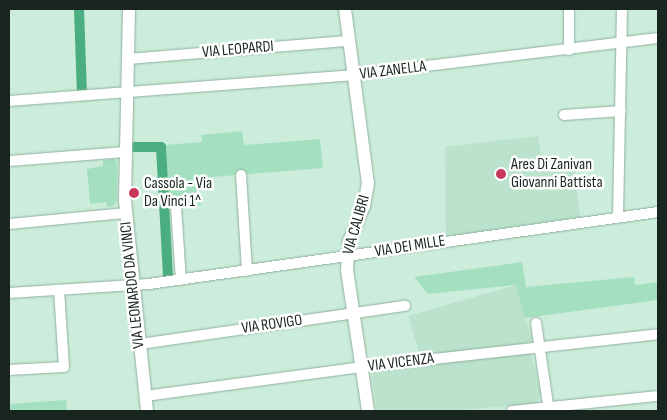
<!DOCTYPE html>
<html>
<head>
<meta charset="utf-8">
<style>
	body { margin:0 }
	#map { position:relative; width:667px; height:420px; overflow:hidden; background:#cceddb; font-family:"Sofia Sans Condensed",sans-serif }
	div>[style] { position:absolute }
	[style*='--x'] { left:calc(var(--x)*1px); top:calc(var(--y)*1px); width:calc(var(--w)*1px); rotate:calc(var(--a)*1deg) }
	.built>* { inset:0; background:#bae2cc; transform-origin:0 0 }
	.green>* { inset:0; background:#a4e0c0 }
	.canal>* { height:10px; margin:-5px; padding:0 5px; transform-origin:5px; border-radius:5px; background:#4aae81 }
	.roads { filter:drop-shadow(0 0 1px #90b09e) drop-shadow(0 0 1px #90b09e) }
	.minor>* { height:10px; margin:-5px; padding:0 5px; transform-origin:5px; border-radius:5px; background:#fff }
	.tertiary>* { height:12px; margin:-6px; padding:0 6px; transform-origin:6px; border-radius:6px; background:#fff }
	.dots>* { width:14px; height:14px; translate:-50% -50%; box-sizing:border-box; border:2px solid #fff; border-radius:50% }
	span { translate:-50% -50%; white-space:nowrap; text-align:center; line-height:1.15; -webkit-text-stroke:5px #fff; paint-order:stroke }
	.street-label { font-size:16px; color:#19261f }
	.poi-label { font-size:16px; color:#19261f }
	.left { translate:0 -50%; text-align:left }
	.frame { position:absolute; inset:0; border:10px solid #19261f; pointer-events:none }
</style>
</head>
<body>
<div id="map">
	<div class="built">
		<i style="clip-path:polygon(538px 136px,543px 168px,575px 170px,580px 217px,446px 237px,445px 147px)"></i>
		<i style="left:516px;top:285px;width:58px;height:112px;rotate:74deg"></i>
		<i style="clip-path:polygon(531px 352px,541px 395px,536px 404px,447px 411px,377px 411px,371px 370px)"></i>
	</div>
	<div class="green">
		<i style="clip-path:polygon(242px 131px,244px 145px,320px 139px,323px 168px,200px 178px,201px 205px,169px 207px,165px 145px,202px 142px,201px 135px)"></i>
		<i style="clip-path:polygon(103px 160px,115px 159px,117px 163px,117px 201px,113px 206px,107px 207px,106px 202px,90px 204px,87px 169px,103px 166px)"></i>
		<i style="clip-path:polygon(522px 262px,526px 287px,634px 277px,635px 285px,658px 282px,658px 300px,525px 318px,516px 285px,428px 294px,414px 277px)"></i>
		<i style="clip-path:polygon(66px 400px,67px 411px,9px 411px,9px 404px)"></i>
	</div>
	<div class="canal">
		<i style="--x:79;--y:9;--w:84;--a:88"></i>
		<i style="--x:132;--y:147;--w:29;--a:0"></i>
		<i style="--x:161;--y:147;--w:128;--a:86.9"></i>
	</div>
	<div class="roads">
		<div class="minor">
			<i style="--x:569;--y:9;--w:41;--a:90"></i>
			<i style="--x:128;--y:59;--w:222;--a:-4.7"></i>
			<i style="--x:9;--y:101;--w:344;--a:-4.3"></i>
			<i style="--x:352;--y:75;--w:308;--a:-6.9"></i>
			<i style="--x:564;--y:115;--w:57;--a:-4"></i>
			<i style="--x:9;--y:161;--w:116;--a:-4.4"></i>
			<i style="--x:241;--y:175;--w:96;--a:86.4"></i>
			<i style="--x:176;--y:207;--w:73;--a:86.1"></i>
			<i style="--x:618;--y:217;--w:208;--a:-88.9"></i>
			<i style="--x:9;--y:224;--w:118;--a:-5.4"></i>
			<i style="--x:9;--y:293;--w:140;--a:-3.7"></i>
			<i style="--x:149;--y:284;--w:514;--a:-8.05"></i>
			<i style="--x:536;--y:323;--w:89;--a:81.6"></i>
			<i style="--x:140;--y:344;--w:268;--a:-8.2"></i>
			<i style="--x:9;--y:370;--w:55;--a:-3.1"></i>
			<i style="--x:64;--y:367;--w:77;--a:-93.7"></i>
			<i style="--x:145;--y:396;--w:218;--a:-7.6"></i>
			<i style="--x:361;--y:367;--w:299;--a:-6.3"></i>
			<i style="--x:512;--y:411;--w:147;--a:-5.9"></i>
		</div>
		<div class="tertiary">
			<i style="--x:129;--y:9;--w:192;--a:91.2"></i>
			<i style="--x:125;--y:201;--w:211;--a:84"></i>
			<i style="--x:345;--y:9;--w:176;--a:82.5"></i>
			<i style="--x:368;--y:183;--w:23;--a:100"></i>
			<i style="--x:364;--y:206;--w:39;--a:113"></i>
			<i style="--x:349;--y:242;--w:28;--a:94"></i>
			<i style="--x:347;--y:270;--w:143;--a:81.5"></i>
		</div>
	</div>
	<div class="dots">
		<i style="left:501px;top:174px;background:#c8385a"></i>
		<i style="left:134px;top:193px;background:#c8385a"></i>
	</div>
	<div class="street-label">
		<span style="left:238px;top:50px;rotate:-5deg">VIA LEOPARDI</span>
		<span style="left:393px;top:71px;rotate:-7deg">VIA ZANELLA</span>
		<span style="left:357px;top:225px;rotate:-74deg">VIA CALIBRI</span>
		<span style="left:410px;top:247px;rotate:-9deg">VIA DEI MILLE</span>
		<span style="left:133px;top:285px;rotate:-96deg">VIA LEONARDO DA VINCI</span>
		<span style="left:272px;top:325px;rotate:-8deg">VIA ROVIGO</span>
		<span style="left:401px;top:363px;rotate:-7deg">VIA VICENZA</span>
	</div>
	<div class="poi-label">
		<span class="left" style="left:511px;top:174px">Ares Di Zanivan<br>Giovanni Battista</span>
		<span class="left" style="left:144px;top:193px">Cassola - Via<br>Da Vinci 1^</span>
	</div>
	<div class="frame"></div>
</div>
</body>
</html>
